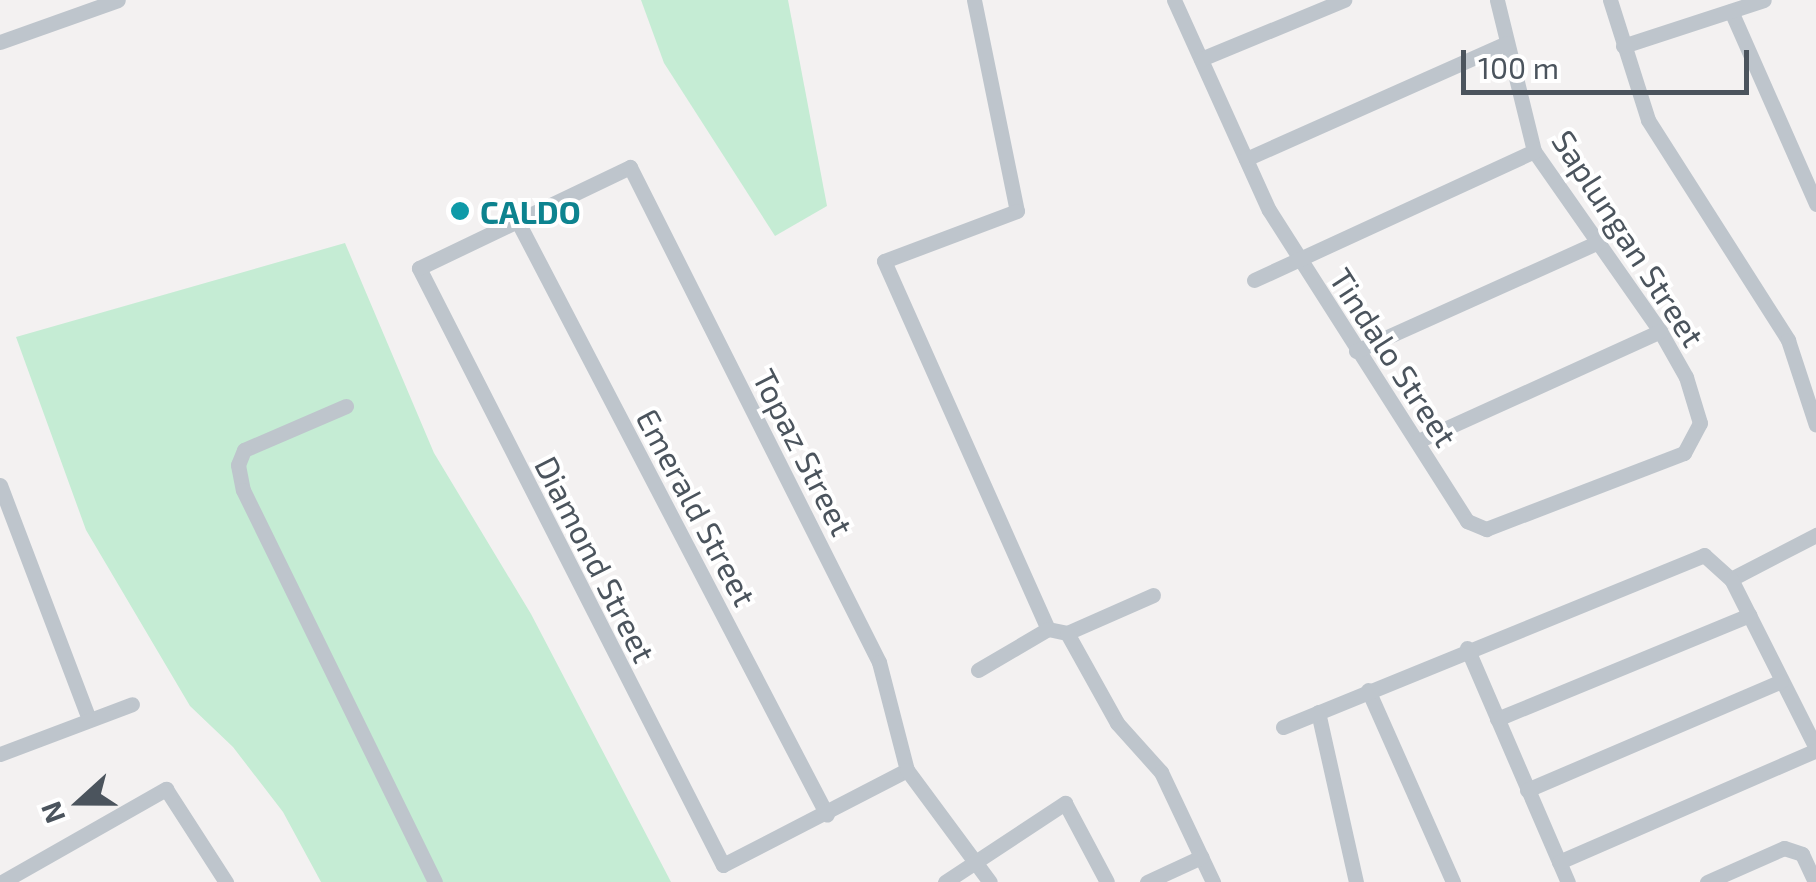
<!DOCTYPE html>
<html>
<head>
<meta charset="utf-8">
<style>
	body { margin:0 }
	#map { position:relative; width:1816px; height:882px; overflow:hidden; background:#f3f1f1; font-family:"Exo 2",sans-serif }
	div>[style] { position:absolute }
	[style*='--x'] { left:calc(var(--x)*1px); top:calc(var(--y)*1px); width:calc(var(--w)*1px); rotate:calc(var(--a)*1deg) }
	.green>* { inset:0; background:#c5ecd4 }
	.street>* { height:15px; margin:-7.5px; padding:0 7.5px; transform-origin:7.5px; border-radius:7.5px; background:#bec5cc }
	.dots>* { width:28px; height:28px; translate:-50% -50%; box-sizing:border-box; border:5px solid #fff; border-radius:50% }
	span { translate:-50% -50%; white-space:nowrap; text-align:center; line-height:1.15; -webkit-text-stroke:8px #fff; paint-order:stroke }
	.culture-label { font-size:32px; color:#0d838f; font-weight:700 }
	.left { translate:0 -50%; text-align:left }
	.street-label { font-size:32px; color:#4b545d }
	.north { position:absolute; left:30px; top:752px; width:100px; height:100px; -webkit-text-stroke:8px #fff; paint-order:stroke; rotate:249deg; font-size:28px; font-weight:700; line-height:40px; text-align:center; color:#4b545d }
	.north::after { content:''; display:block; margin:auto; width:35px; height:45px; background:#4b545d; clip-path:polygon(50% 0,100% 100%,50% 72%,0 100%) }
	.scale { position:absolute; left:1461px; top:50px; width:288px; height:45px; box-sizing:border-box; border:5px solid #4b545d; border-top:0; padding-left:12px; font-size:30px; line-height:35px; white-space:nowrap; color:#4b545d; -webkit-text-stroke:8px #fff; paint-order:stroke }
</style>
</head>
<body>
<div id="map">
	<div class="green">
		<i style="clip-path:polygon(641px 0,788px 0,827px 206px,775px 236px,664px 63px)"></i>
		<i style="clip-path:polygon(345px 243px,434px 453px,531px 614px,671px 882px,321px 882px,283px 812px,233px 747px,190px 706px,86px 530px,16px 337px)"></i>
	</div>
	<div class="street">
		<i style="--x:974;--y:0;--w:215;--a:78.5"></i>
		<i style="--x:1017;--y:211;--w:142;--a:159.4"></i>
		<i style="--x:884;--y:261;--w:403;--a:66"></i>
		<i style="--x:1048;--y:629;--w:19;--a:12"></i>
		<i style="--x:1067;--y:633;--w:94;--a:-23.8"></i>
		<i style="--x:1174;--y:0;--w:230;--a:65.7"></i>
		<i style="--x:1269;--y:210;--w:369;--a:57.5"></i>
		<i style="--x:1467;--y:521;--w:21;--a:23"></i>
		<i style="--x:1486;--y:529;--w:212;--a:-21"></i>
		<i style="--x:1684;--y:453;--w:34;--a:-62"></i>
		<i style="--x:1700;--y:423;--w:48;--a:-106.9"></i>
		<i style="--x:1686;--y:377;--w:53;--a:-119.5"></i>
		<i style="--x:1660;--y:331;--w:220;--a:-125"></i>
		<i style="--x:1534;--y:151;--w:155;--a:-103.8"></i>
		<i style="--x:1610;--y:0;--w:126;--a:72.4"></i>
		<i style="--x:1648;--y:120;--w:261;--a:57.5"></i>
		<i style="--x:1788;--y:340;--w:89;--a:71.8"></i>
		<i style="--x:1731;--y:11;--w:211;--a:66.2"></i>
		<i style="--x:0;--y:42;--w:125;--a:-19.6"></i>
		<i style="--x:1623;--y:46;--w:148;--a:-18.1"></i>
		<i style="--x:1201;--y:59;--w:155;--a:-22.4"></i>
		<i style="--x:1246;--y:159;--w:285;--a:-24"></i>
		<i style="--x:519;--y:224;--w:666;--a:62.47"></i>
		<i style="--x:1254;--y:280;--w:308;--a:-24.7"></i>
		<i style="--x:1356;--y:351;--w:266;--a:-24.2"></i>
		<i style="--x:346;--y:406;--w:111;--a:156.7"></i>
		<i style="--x:244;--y:450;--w:16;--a:112"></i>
		<i style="--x:238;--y:465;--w:25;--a:79"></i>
		<i style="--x:243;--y:490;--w:436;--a:63.9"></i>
		<i style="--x:1418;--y:441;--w:266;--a:-24.4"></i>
		<i style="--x:0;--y:485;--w:250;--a:69.2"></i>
		<i style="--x:1731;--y:579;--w:96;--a:-27.4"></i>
		<i style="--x:1067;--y:633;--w:103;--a:60.9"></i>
		<i style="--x:1117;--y:723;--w:66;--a:48.1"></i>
		<i style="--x:1161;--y:772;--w:122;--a:64.7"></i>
		<i style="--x:1467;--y:648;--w:255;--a:66.7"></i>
		<i style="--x:978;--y:670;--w:81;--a:-30.4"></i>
		<i style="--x:1368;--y:690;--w:210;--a:66.1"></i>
		<i style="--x:1318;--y:712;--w:174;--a:77.4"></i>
		<i style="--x:1497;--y:719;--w:273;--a:-22.4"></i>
		<i style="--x:1283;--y:727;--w:455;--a:-22.2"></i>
		<i style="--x:1704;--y:555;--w:36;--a:42"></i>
		<i style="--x:1731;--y:579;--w:189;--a:63.3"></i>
		<i style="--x:0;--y:754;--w:141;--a:-20.7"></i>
		<i style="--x:907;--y:770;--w:207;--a:152.7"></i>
		<i style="--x:723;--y:865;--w:670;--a:-116.99"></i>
		<i style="--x:419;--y:268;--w:234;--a:-25.6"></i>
		<i style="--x:630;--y:167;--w:554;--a:63.3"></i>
		<i style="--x:879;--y:662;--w:112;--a:75.5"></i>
		<i style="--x:907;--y:770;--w:139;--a:53.5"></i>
		<i style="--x:1527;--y:790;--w:276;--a:-23.2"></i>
		<i style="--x:1559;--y:862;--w:280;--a:-23.5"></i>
		<i style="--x:2;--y:882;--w:189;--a:-29.6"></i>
		<i style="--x:166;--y:789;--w:111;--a:57.2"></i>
		<i style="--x:945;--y:882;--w:144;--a:-33.4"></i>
		<i style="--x:1065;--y:803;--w:89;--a:62"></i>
		<i style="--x:1147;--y:882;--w:60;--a:-24.8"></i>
		<i style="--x:1707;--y:882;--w:84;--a:-23.8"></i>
		<i style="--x:1784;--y:848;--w:19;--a:18"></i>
		<i style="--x:1802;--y:854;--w:31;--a:65"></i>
	</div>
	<div class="dots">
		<i style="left:460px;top:211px;background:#0f9aa8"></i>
	</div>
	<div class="culture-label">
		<span class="left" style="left:480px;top:211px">CALDO</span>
	</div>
	<div class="street-label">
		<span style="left:1629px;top:238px;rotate:57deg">Saplungan Street</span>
		<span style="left:1394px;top:357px;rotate:57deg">Tindalo Street</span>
		<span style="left:804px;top:452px;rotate:63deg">Topaz Street</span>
		<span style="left:697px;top:507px;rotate:62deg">Emerald Street</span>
		<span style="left:596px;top:559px;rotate:63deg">Diamond Street</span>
	</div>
	<div class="north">N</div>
	<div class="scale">100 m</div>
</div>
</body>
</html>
